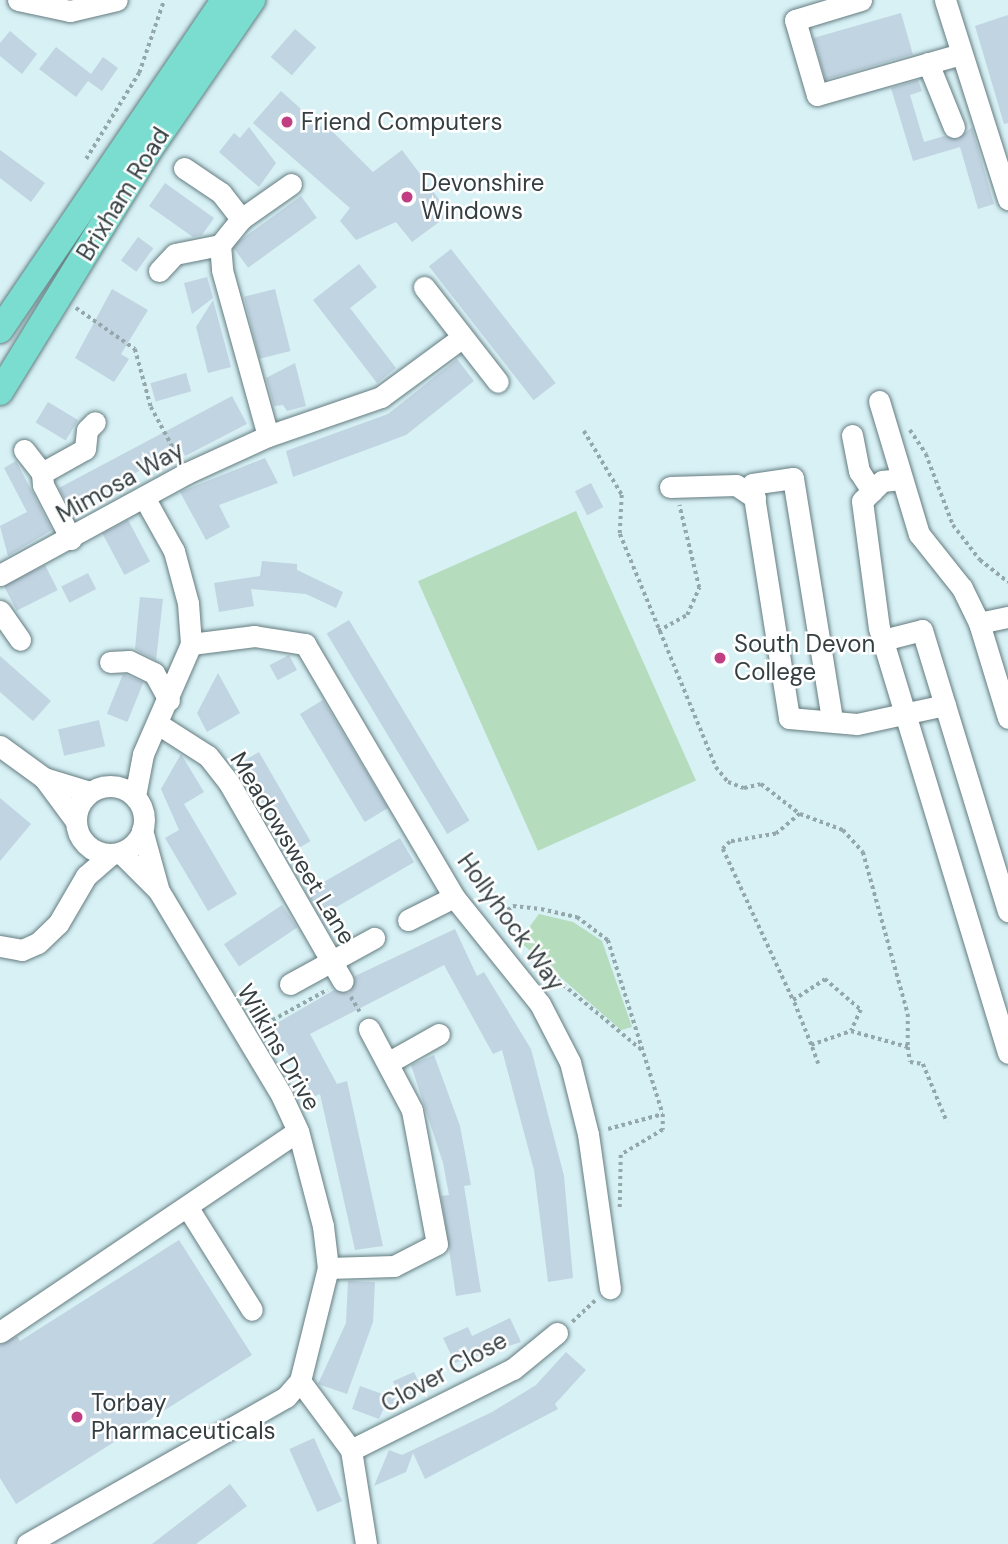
<!DOCTYPE html>
<html>
<head>
<meta charset="utf-8">
<style>
	body { margin:0 }
	#map { position:relative; width:1008px; height:1544px; overflow:hidden; background:#d7f1f5; font-family:"DM Sans",sans-serif }
	div>[style] { position:absolute }
	[style*='--x'] { left:calc(var(--x)*1px); top:calc(var(--y)*1px); width:calc(var(--w)*1px); rotate:calc(var(--a)*1deg) }
	.green>* { inset:0; background:#b4dcbd; transform-origin:0 0 }
	.building>* { inset:0; background:#c1d4e1; transform-origin:0 0 }
	.path>* { height:3.5px; margin-top:-1.75px; transform-origin:0; background:repeating-linear-gradient(90deg,#94a7ab 0 3.5px,transparent 0 7px) }
	.roads { filter:drop-shadow(0 0 2px #657c80) drop-shadow(0 0 2px #657c80) }
	.minor>* { height:21px; margin:-10.5px; padding:0 10.5px; transform-origin:10.5px; border-radius:10.5px; background:#fff }
	.minor>.ring { margin:-10.5px; padding:0; box-sizing:content-box; background:none; border:21px solid #fff; border-radius:50% }
	.major>* { height:26px; margin:-13px; padding:0 13px; transform-origin:13px; border-radius:13px; background:#7addcf }
	.dots>* { width:19px; height:19px; translate:-50% -50%; box-sizing:border-box; border:4px solid #fff; border-radius:50% }
	span { translate:-50% -50%; white-space:nowrap; text-align:center; line-height:1.15; -webkit-text-stroke:5px #fff; paint-order:stroke }
	.poi-label { font-size:24px; color:#353f41 }
	.left { translate:0 -50%; text-align:left }
	.street-label { font-size:24px; color:#353f41 }
</style>
</head>
<body>
<div id="map">
	<div class="green">
		<i style="left:576px;top:511px;width:295px;height:173px;rotate:66deg"></i>
		<i style="clip-path:polygon(539px 914px,573px 922px,602px 941px,632px 1027px,621px 1030px,519px 941px)"></i>
	</div>
	<div class="building">
		<i style="left:901px;top:13px;width:43px;height:91px;rotate:74deg"></i>
		<i style="clip-path:polygon(1008px 15px,1008px 123px,1004px 124px,975px 26px)"></i>
		<i style="left:295px;top:29px;width:28px;height:37px;rotate:41deg"></i>
		<i style="clip-path:polygon(10px 31px,37px 54px,22px 74px,0 56px,0 43px)"></i>
		<i style="clip-path:polygon(56px 47px,91px 74px,103px 57px,118px 68px,102px 91px,88px 81px,76px 97px,39px 69px)"></i>
		<i style="clip-path:polygon(918px 80px,922px 91px,910px 95px,924px 142px,944px 136px,958px 139px,972px 127px,994px 204px,978px 209px,960px 147px,913px 161px,891px 88px)"></i>
		<i style="clip-path:polygon(281px 91px,321px 127px,324px 123px,373px 172px,402px 150px,450px 214px,412px 242px,396px 222px,356px 240px,340px 221px,350px 208px,253px 123px)"></i>
		<i style="clip-path:polygon(249px 127px,276px 163px,259px 187px,219px 152px,234px 133px,240px 138px)"></i>
		<i style="clip-path:polygon(0 150px,45px 183px,31px 202px,0 178px)"></i>
		<i style="clip-path:polygon(165px 183px,214px 218px,202px 235px,193px 237px,149px 206px)"></i>
		<i style="left:301px;top:196px;width:27px;height:85px;rotate:54deg"></i>
		<i style="left:138px;top:237px;width:19px;height:29px;rotate:36deg"></i>
		<i style="left:451px;top:249px;width:170px;height:28px;rotate:52deg"></i>
		<i style="clip-path:polygon(359px 264px,377px 287px,350px 308px,396px 368px,377px 383px,313px 300px)"></i>
		<i style="clip-path:polygon(207px 277px,213px 298px,192px 314px,184px 283px)"></i>
		<i style="clip-path:polygon(112px 289px,148px 310px,121px 354px,129px 359px,114px 382px,75px 358px)"></i>
		<i style="left:275px;top:289px;width:64px;height:32px;rotate:76deg"></i>
		<i style="clip-path:polygon(213px 300px,231px 367px,208px 373px,196px 327px)"></i>
		<i style="clip-path:polygon(457px 359px,474px 381px,406px 435px,293px 477px,286px 451px,388px 414px)"></i>
		<i style="clip-path:polygon(295px 363px,306px 406px,287px 411px,283px 405px,274px 406px,266px 378px)"></i>
		<i style="left:186px;top:373px;width:19px;height:37px;rotate:74deg"></i>
		<i style="clip-path:polygon(232px 396px,247px 424px,185px 456px,181px 448px,70px 509px,59px 488px)"></i>
		<i style="left:48px;top:402px;width:35px;height:24px;rotate:31deg"></i>
		<i style="clip-path:polygon(265px 458px,278px 483px,219px 505px,230px 527px,206px 540px,180px 492px)"></i>
		<i style="clip-path:polygon(16px 461px,52px 530px,8px 556px,0 526px,27px 512px,4px 468px)"></i>
		<i style="left:591px;top:483px;width:27px;height:18px;rotate:63deg"></i>
		<i style="left:128px;top:520px;width:47px;height:29px;rotate:62deg"></i>
		<i style="clip-path:polygon(262px 561px,297px 564px,297px 570px,343px 592px,336px 608px,306px 594px,251px 589px,254px 606px,219px 612px,214px 583px,260px 576px)"></i>
		<i style="left:45px;top:565px;width:28px;height:46px;rotate:63deg"></i>
		<i style="left:88px;top:573px;width:18px;height:30px;rotate:63deg"></i>
		<i style="clip-path:polygon(140px 597px,163px 599px,156px 660px,135px 649px)"></i>
		<i style="left:349px;top:620px;width:234px;height:26px;rotate:59deg"></i>
		<i style="left:289px;top:655px;width:17px;height:22px;rotate:62deg"></i>
		<i style="clip-path:polygon(0 656px,51px 701px,33px 721px,0 692px)"></i>
		<i style="clip-path:polygon(218px 673px,240px 713px,207px 732px,197px 713px)"></i>
		<i style="left:123px;top:674px;width:22px;height:43px;rotate:22deg"></i>
		<i style="left:323px;top:700px;width:126px;height:27px;rotate:59deg"></i>
		<i style="left:99px;top:720px;width:27px;height:42px;rotate:77deg"></i>
		<i style="left:259px;top:752px;width:103px;height:23px;rotate:60deg"></i>
		<i style="clip-path:polygon(181px 754px,204px 792px,184px 804px,237px 894px,208px 911px,165px 838px,179px 830px,161px 789px)"></i>
		<i style="clip-path:polygon(0 798px,31px 824px,0 861px)"></i>
		<i style="left:400px;top:838px;width:28px;height:108px;rotate:60deg"></i>
		<i style="left:282px;top:905px;width:27px;height:70px;rotate:56deg"></i>
		<i style="clip-path:polygon(455px 929px,477px 976px,484px 972px,531px 1049px,564px 1176px,573px 1278px,548px 1282px,534px 1170px,502px 1050px,493px 1054px,444px 965px,310px 1034px,337px 1084px,347px 1081px,383px 1246px,355px 1250px,320px 1094px,313px 1097px,272px 1026px,334px 990px,349px 993px,355px 976px)"></i>
		<i style="clip-path:polygon(434px 1055px,460px 1126px,471px 1185px,464px 1186px,481px 1292px,456px 1296px,441px 1196px,449px 1195px,443px 1163px,411px 1065px)"></i>
		<i style="clip-path:polygon(179px 1240px,252px 1355px,16px 1504px,0 1478px,0 1345px,17px 1336px,20px 1341px)"></i>
		<i style="clip-path:polygon(348px 1281px,375px 1282px,373px 1322px,347px 1394px,318px 1384px,346px 1323px)"></i>
		<i style="clip-path:polygon(510px 1318px,521px 1342px,455px 1363px,443px 1338px,468px 1327px,472px 1336px)"></i>
		<i style="clip-path:polygon(566px 1352px,586px 1370px,555px 1404px,558px 1409px,425px 1479px,413px 1453px,406px 1472px,374px 1486px,389px 1450px,402px 1455px,492px 1412px,536px 1385px)"></i>
		<i style="left:414px;top:1372px;width:20px;height:23px;rotate:66deg"></i>
		<i style="clip-path:polygon(360px 1386px,399px 1400px,384px 1408px,379px 1419px,352px 1409px)"></i>
		<i style="left:314px;top:1438px;width:69px;height:27px;rotate:66deg"></i>
		<i style="clip-path:polygon(230px 1484px,247px 1506px,196px 1544px,152px 1544px)"></i>
	</div>
	<div class="path">
		<i style="--x:86;--y:159;--w:101;--a:-58.4"></i>
		<i style="--x:139;--y:73;--w:77;--a:-71.1"></i>
		<i style="--x:76;--y:308;--w:72;--a:34.8"></i>
		<i style="--x:135;--y:349;--w:60;--a:74.6"></i>
		<i style="--x:151;--y:407;--w:55;--a:61.6"></i>
		<i style="--x:910;--y:430;--w:29;--a:56"></i>
		<i style="--x:926;--y:454;--w:76;--a:69.2"></i>
		<i style="--x:953;--y:525;--w:44;--a:52.4"></i>
		<i style="--x:980;--y:560;--w:36;--a:38"></i>
		<i style="--x:584;--y:431;--w:74;--a:59.3"></i>
		<i style="--x:622;--y:495;--w:39;--a:93"></i>
		<i style="--x:620;--y:534;--w:252;--a:67.6"></i>
		<i style="--x:716;--y:767;--w:19;--a:51"></i>
		<i style="--x:728;--y:782;--w:17;--a:21"></i>
		<i style="--x:744;--y:788;--w:17;--a:-13"></i>
		<i style="--x:761;--y:784;--w:49;--a:37.6"></i>
		<i style="--x:800;--y:814;--w:31;--a:140"></i>
		<i style="--x:776;--y:834;--w:47;--a:170.1"></i>
		<i style="--x:730;--y:842;--w:10;--a:135"></i>
		<i style="--x:723;--y:849;--w:166;--a:65.1"></i>
		<i style="--x:658;--y:631;--w:33;--a:-29"></i>
		<i style="--x:687;--y:615;--w:30;--a:-66"></i>
		<i style="--x:699;--y:588;--w:85;--a:-103.5"></i>
		<i style="--x:800;--y:814;--w:46;--a:20.4"></i>
		<i style="--x:843;--y:830;--w:30;--a:48"></i>
		<i style="--x:863;--y:852;--w:168;--a:74.5"></i>
		<i style="--x:908;--y:1014;--w:33;--a:90"></i>
		<i style="--x:496;--y:918;--w:21;--a:-35"></i>
		<i style="--x:513;--y:906;--w:28;--a:6"></i>
		<i style="--x:541;--y:909;--w:37;--a:13"></i>
		<i style="--x:577;--y:917;--w:39;--a:37"></i>
		<i style="--x:608;--y:940;--w:182;--a:72.5"></i>
		<i style="--x:663;--y:1114;--w:16;--a:90"></i>
		<i style="--x:663;--y:1130;--w:49;--a:149.2"></i>
		<i style="--x:621;--y:1155;--w:54;--a:91.1"></i>
		<i style="--x:531;--y:958;--w:146;--a:39.7"></i>
		<i style="--x:351;--y:997;--w:17;--a:59"></i>
		<i style="--x:260;--y:1027;--w:77;--a:-28.9"></i>
		<i style="--x:811;--y:1045;--w:48;--a:-111.8"></i>
		<i style="--x:793;--y:1000;--w:38;--a:-33"></i>
		<i style="--x:825;--y:979;--w:48;--a:40.7"></i>
		<i style="--x:861;--y:1010;--w:23;--a:115"></i>
		<i style="--x:818;--y:1064;--w:20;--a:-110"></i>
		<i style="--x:811;--y:1045;--w:42;--a:-19.3"></i>
		<i style="--x:851;--y:1031;--w:59;--a:15.7"></i>
		<i style="--x:908;--y:1047;--w:15;--a:82"></i>
		<i style="--x:910;--y:1062;--w:13;--a:9"></i>
		<i style="--x:923;--y:1064;--w:63;--a:67.5"></i>
		<i style="--x:608;--y:1129;--w:57;--a:-15.3"></i>
		<i style="--x:572;--y:1322;--w:34;--a:-43"></i>
	</div>
	<div class="roads">
		<div class="minor">
			<i style="--x:18;--y:0;--w:53;--a:11.9"></i>
			<i style="--x:70;--y:11;--w:48;--a:-13.2"></i>
			<i style="--x:861;--y:0;--w:69;--a:163.1"></i>
			<i style="--x:795;--y:20;--w:78;--a:73.7"></i>
			<i style="--x:817;--y:95;--w:150;--a:-15.9"></i>
			<i style="--x:945;--y:0;--w:209;--a:72.4"></i>
			<i style="--x:928;--y:63;--w:69;--a:67.9"></i>
			<i style="--x:184;--y:168;--w:45;--a:34"></i>
			<i style="--x:221;--y:193;--w:33;--a:52"></i>
			<i style="--x:220;--y:245;--w:25;--a:85"></i>
			<i style="--x:222;--y:270;--w:172;--a:74.5"></i>
			<i style="--x:159;--y:271;--w:23;--a:-47"></i>
			<i style="--x:175;--y:254;--w:46;--a:-11.3"></i>
			<i style="--x:220;--y:245;--w:33;--a:-51"></i>
			<i style="--x:241;--y:219;--w:61;--a:-35"></i>
			<i style="--x:424;--y:287;--w:120;--a:52.1"></i>
			<i style="--x:879;--y:401;--w:139;--a:73.3"></i>
			<i style="--x:919;--y:534;--w:69;--a:51.5"></i>
			<i style="--x:962;--y:588;--w:39;--a:64"></i>
			<i style="--x:979;--y:623;--w:99;--a:73"></i>
			<i style="--x:852;--y:435;--w:37;--a:79"></i>
			<i style="--x:859;--y:471;--w:24;--a:57"></i>
			<i style="--x:24;--y:450;--w:29;--a:52"></i>
			<i style="--x:901;--y:479;--w:19;--a:174"></i>
			<i style="--x:882;--y:481;--w:28;--a:135"></i>
			<i style="--x:862;--y:501;--w:128;--a:82.4"></i>
			<i style="--x:879;--y:628;--w:444;--a:73.1"></i>
			<i style="--x:670;--y:487;--w:66;--a:-1.7"></i>
			<i style="--x:736;--y:485;--w:23;--a:34"></i>
			<i style="--x:71;--y:539;--w:61;--a:-117.4"></i>
			<i style="--x:43;--y:485;--w:12;--a:-95"></i>
			<i style="--x:42;--y:473;--w:49;--a:-29.2"></i>
			<i style="--x:85;--y:449;--w:19;--a:-84"></i>
			<i style="--x:87;--y:430;--w:11;--a:-45"></i>
			<i style="--x:0;--y:575;--w:213;--a:-28.6"></i>
			<i style="--x:187;--y:473;--w:89;--a:-24.6"></i>
			<i style="--x:268;--y:436;--w:120;--a:-19"></i>
			<i style="--x:381;--y:397;--w:98;--a:-36.3"></i>
			<i style="--x:0;--y:611;--w:35;--a:55"></i>
			<i style="--x:979;--y:623;--w:30;--a:-12"></i>
			<i style="--x:883;--y:640;--w:40;--a:-14.4"></i>
			<i style="--x:922;--y:630;--w:294;--a:73"></i>
			<i style="--x:191;--y:644;--w:64;--a:-7.2"></i>
			<i style="--x:254;--y:636;--w:52;--a:8.9"></i>
			<i style="--x:305;--y:644;--w:294;--a:59.5"></i>
			<i style="--x:454;--y:897;--w:137;--a:51.2"></i>
			<i style="--x:540;--y:1004;--w:65;--a:62.7"></i>
			<i style="--x:570;--y:1062;--w:74;--a:76"></i>
			<i style="--x:588;--y:1134;--w:156;--a:81.9"></i>
			<i style="--x:110;--y:662;--w:19;--a:-3"></i>
			<i style="--x:129;--y:661;--w:28;--a:26"></i>
			<i style="--x:154;--y:673;--w:31;--a:61"></i>
			<i style="--x:832;--y:719;--w:244;--a:-99.2"></i>
			<i style="--x:793;--y:478;--w:41;--a:171.7"></i>
			<i style="--x:752;--y:484;--w:237;--a:81"></i>
			<i style="--x:789;--y:718;--w:68;--a:5"></i>
			<i style="--x:857;--y:724;--w:90;--a:-12.2"></i>
			<i style="--x:158;--y:724;--w:59;--a:32.6"></i>
			<i style="--x:208;--y:756;--w:34;--a:52"></i>
			<i style="--x:229;--y:783;--w:228;--a:60.1"></i>
			<i style="--x:0;--y:746;--w:54;--a:36"></i>
			<i style="--x:44;--y:778;--w:48;--a:16.9"></i>
			<i style="--x:44;--y:778;--w:52;--a:53.6"></i>
			<i class="ring" style="left:76px;top:786px;width:47px;height:47px"></i>
			<i style="--x:135;--y:796;--w:43;--a:-79.2"></i>
			<i style="--x:143;--y:754;--w:120;--a:-66.4"></i>
			<i style="--x:191;--y:644;--w:41;--a:-94.2"></i>
			<i style="--x:188;--y:603;--w:54;--a:-105.1"></i>
			<i style="--x:174;--y:551;--w:62;--a:-119.1"></i>
			<i style="--x:142;--y:830;--w:60;--a:74.6"></i>
			<i style="--x:408;--y:920;--w:51;--a:-26.6"></i>
			<i style="--x:0;--y:946;--w:22;--a:10"></i>
			<i style="--x:22;--y:950;--w:17;--a:-24"></i>
			<i style="--x:38;--y:943;--w:28;--a:-44"></i>
			<i style="--x:58;--y:924;--w:56;--a:-59.7"></i>
			<i style="--x:86;--y:876;--w:32;--a:-41"></i>
			<i style="--x:290;--y:984;--w:96;--a:-28.7"></i>
			<i style="--x:391;--y:1061;--w:55;--a:-29.4"></i>
			<i style="--x:188;--y:1208;--w:120;--a:57.9"></i>
			<i style="--x:328;--y:1268;--w:66;--a:-1.7"></i>
			<i style="--x:394;--y:1266;--w:48;--a:-27.1"></i>
			<i style="--x:437;--y:1244;--w:136;--a:-100.6"></i>
			<i style="--x:412;--y:1110;--w:92;--a:-118"></i>
			<i style="--x:0;--y:1332;--w:359;--a:-34"></i>
			<i style="--x:300;--y:1381;--w:86;--a:53.5"></i>
			<i style="--x:351;--y:1450;--w:95;--a:80.9"></i>
			<i style="--x:351;--y:1450;--w:181;--a:-26.6"></i>
			<i style="--x:513;--y:1369;--w:57;--a:-39.3"></i>
			<i style="--x:27;--y:1544;--w:298;--a:-29.6"></i>
			<i style="--x:286;--y:1397;--w:21;--a:-49"></i>
			<i style="--x:300;--y:1381;--w:116;--a:-76.1"></i>
			<i style="--x:328;--y:1268;--w:42;--a:-96.8"></i>
			<i style="--x:323;--y:1226;--w:98;--a:-104.7"></i>
			<i style="--x:298;--y:1131;--w:38;--a:-115"></i>
			<i style="--x:282;--y:1096;--w:240;--a:-121"></i>
			<i style="--x:158;--y:890;--w:52;--a:-135"></i>
		</div>
		<div class="major">
			<i style="--x:0;--y:330;--w:399;--a:-55.8"></i>
			<i style="--x:0;--y:392;--w:281;--a:-58.4"></i>
			<i style="--x:147;--y:153;--w:186;--a:-55.5"></i>
		</div>
	</div>
	<div class="dots">
		<i style="left:287px;top:122px;background:#c23e82"></i>
		<i style="left:407px;top:197px;background:#c23e82"></i>
		<i style="left:720px;top:658px;background:#c23e82"></i>
		<i style="left:77px;top:1417px;background:#c23e82"></i>
	</div>
	<div class="poi-label">
		<span class="left" style="left:301px;top:122px">Friend Computers</span>
		<span class="left" style="left:421px;top:197px">Devonshire<br>Windows</span>
		<span class="left" style="left:734px;top:658px">South Devon<br>College</span>
		<span class="left" style="left:91px;top:1417px">Torbay<br>Pharmaceuticals</span>
	</div>
	<div class="street-label">
		<span style="left:123px;top:194px;rotate:-58deg">Brixham Road</span>
		<span style="left:120px;top:482px;rotate:-29deg">Mimosa Way</span>
		<span style="left:293px;top:848px;rotate:59deg">Meadowsweet Lane</span>
		<span style="left:511px;top:922px;rotate:54deg">Hollyhock Way</span>
		<span style="left:279px;top:1047px;rotate:60deg">Wilkins Drive</span>
		<span style="left:444px;top:1372px;rotate:-29deg">Clover Close</span>
	</div>
</div>
</body>
</html>
